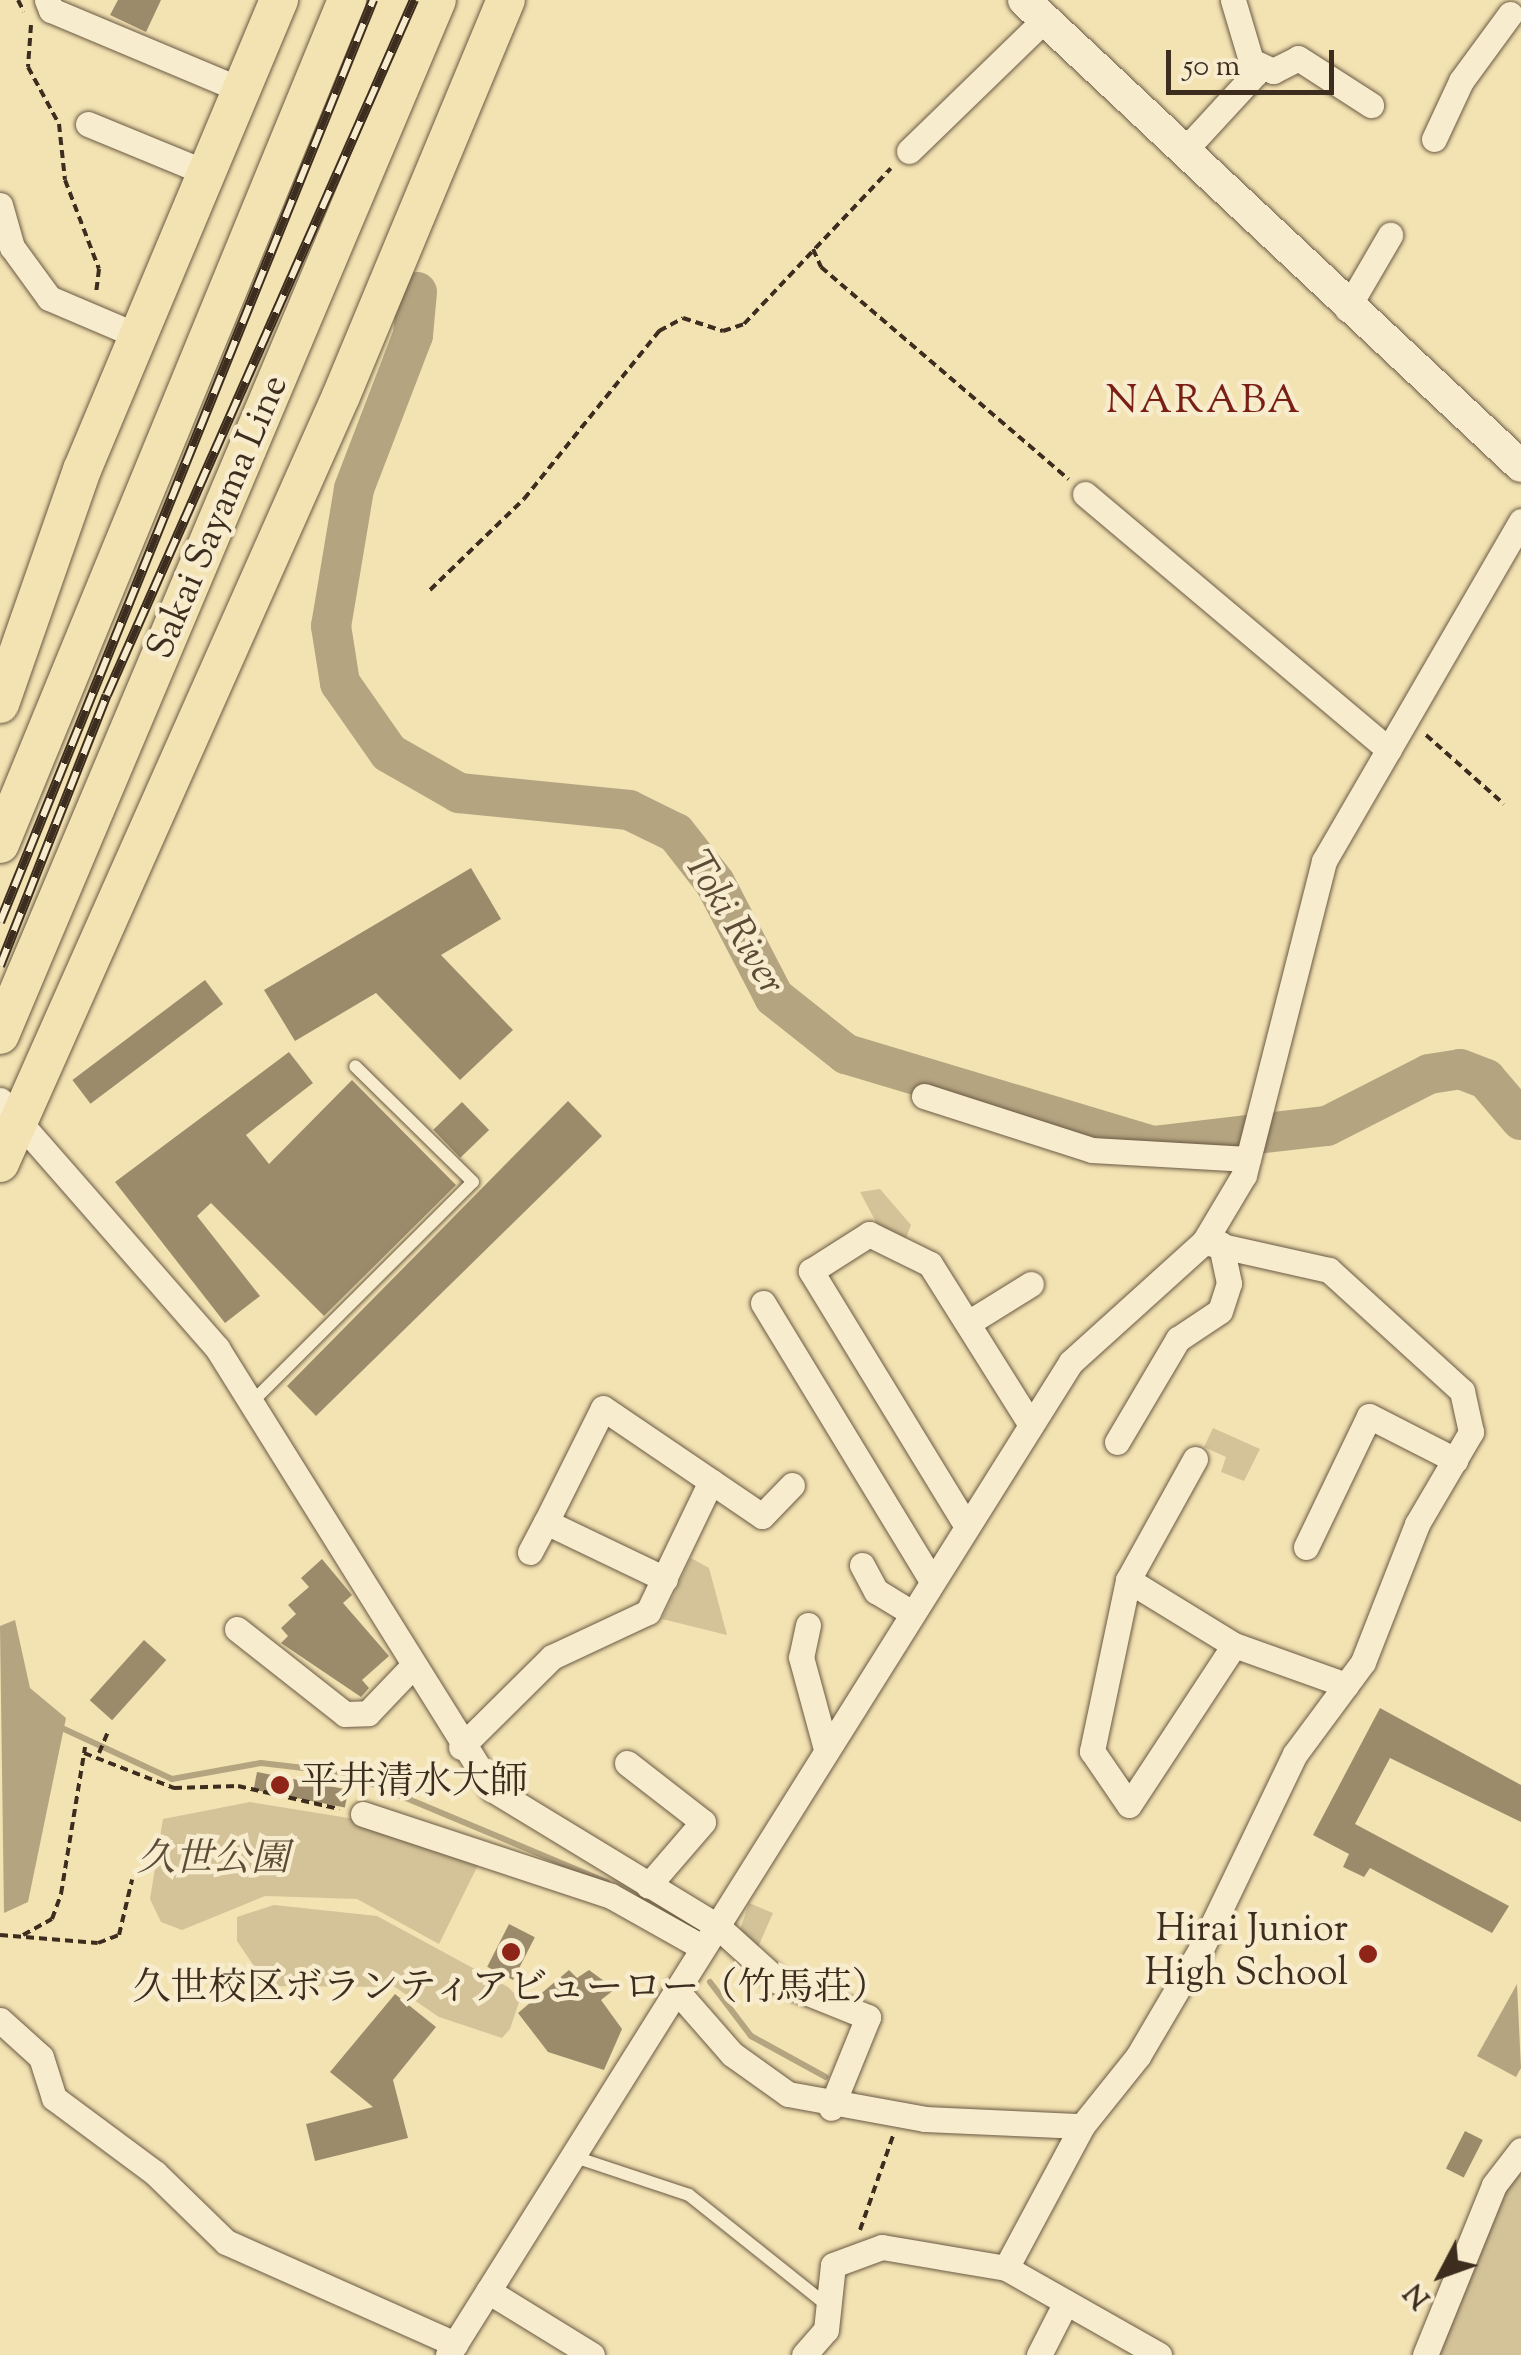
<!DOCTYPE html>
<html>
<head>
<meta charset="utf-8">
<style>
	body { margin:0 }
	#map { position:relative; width:1521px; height:2355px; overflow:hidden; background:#f3e2b2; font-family:"Sorts Mill Goudy","Noto Serif JP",serif }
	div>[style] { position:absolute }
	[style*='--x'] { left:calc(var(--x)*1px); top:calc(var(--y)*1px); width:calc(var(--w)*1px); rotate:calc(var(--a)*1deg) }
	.green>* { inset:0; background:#d4c399 }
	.water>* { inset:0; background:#b5a480 }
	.stream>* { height:6px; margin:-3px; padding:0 3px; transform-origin:3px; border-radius:3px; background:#b5a480 }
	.river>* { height:40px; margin:-20px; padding:0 20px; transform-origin:20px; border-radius:20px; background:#b5a480 }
	.building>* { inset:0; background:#9c8b6b; transform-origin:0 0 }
	.path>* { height:4px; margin-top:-2px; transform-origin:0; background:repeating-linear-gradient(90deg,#3d2d1f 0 8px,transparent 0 13px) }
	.roads { filter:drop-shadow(0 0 2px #6a5a44) drop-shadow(0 0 2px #6a5a44) }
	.lane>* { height:12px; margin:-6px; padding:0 6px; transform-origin:6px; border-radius:6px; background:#f7eccd }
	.street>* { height:25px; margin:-12.5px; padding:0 12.5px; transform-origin:12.5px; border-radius:12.5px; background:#f7eccd }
	.secondary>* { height:32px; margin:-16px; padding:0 16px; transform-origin:16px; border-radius:16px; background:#f7eccd }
	.primary>* { height:38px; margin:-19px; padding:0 19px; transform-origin:19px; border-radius:19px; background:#f3e2b2 }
	.rail>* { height:10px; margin-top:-5px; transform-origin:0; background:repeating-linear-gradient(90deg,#f7eccd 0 19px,#3d2d1f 0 38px); box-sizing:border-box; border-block:2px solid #3d2d1f }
	.dots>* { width:28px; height:28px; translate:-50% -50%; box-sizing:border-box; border:5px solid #f7eccd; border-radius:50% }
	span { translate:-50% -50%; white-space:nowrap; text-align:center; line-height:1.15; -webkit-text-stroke:9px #f7eccd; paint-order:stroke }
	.street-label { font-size:38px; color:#3d2d1f }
	.poi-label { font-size:38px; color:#3d2d1f }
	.left { translate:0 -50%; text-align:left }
	.right { translate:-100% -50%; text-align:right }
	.park-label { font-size:38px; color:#5b4b37; font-style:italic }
	.neighbourhood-label { font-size:40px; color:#7a1f14; letter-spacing:2.5px }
	.water-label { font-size:40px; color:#5b4b37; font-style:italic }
	.north { position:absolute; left:1391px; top:2225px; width:100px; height:100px; -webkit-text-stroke:8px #f7eccd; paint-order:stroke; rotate:229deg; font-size:28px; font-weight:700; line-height:40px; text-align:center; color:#3d2d1f }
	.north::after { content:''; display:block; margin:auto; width:35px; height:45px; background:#3d2d1f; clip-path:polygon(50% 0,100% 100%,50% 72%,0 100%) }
	.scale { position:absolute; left:1166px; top:50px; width:168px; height:45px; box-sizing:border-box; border:5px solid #3d2d1f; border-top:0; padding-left:12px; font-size:30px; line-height:35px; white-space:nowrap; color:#3d2d1f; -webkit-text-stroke:8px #f7eccd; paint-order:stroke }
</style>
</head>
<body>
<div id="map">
	<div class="green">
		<i style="clip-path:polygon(880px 1189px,911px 1225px,906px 1238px,877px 1224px,860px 1192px)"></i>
		<i style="clip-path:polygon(1213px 1428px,1260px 1449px,1244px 1481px,1221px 1472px,1226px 1457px,1204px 1447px)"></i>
		<i style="clip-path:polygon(691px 1558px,709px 1568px,727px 1635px,662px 1619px)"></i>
		<i style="clip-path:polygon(250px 1802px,367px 1821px,483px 1855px,439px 1944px,357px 1899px,265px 1896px,182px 1930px,161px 1922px,150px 1899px,163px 1819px)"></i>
		<i style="clip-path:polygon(749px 1903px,773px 1913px,758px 1947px,740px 1930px)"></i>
		<i style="clip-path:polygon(274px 1905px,377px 1916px,508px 1987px,520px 1999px,510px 2029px,502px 2038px,439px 2017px,395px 1987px,238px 1986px,226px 1971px,256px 1969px,237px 1941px,237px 1917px)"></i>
		<i style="clip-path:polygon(1521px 2165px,1521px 2355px,1434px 2355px,1497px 2200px)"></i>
	</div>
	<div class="water">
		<i style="clip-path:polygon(15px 1620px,30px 1688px,66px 1718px,28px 1902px,4px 1913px,0 1626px)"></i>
		<i style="clip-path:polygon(1517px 1984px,1521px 2068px,1516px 2077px,1477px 2056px)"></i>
	</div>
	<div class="stream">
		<i style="--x:64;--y:1729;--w:119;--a:24.8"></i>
		<i style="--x:172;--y:1779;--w:90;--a:-10.2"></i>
		<i style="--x:261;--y:1763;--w:86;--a:6.7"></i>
		<i style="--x:346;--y:1773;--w:283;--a:22.7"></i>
		<i style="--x:710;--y:1982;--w:68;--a:52.8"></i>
		<i style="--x:751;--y:2036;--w:85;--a:28.7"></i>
	</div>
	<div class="river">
		<i style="--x:417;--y:292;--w:43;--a:95.3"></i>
		<i style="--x:413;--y:335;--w:165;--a:111"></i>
		<i style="--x:354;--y:489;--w:139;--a:99.5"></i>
		<i style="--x:331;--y:626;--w:58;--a:81"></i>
		<i style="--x:340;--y:683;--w:85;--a:55"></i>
		<i style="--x:389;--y:753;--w:81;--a:29.7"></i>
		<i style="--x:459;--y:793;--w:171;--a:5.7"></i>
		<i style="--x:629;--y:810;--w:52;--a:26.1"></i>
		<i style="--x:676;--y:833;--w:63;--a:52"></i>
		<i style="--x:715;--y:883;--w:128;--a:62.6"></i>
		<i style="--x:774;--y:997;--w:92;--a:38.4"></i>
		<i style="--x:846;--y:1054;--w:320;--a:16.7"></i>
		<i style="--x:1153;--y:1146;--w:175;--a:-6.6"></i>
		<i style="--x:1327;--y:1126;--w:114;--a:-27"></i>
		<i style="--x:1429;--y:1074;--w:31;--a:-9"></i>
		<i style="--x:1460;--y:1069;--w:28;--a:21"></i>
		<i style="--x:1486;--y:1079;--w:54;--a:49.5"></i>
	</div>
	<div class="building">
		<i style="clip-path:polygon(118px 0,161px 0,146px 32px,110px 15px)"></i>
		<i style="clip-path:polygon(471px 868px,501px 919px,441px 955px,513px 1030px,460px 1080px,376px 993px,295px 1041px,264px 990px)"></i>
		<i style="left:205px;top:980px;width:30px;height:166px;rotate:53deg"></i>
		<i style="clip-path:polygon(289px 1052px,313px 1083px,246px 1135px,269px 1164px,352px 1080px,456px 1185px,324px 1316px,211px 1203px,197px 1216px,260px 1296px,225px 1323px,115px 1182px)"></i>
		<i style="clip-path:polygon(568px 1101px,602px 1136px,316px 1416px,287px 1386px)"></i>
		<i style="left:462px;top:1102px;width:39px;height:40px;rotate:46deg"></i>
		<i style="clip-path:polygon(322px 1559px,352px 1595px,343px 1603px,389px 1656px,362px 1680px,369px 1688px,361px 1697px,281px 1643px,288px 1636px,281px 1628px,296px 1614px,288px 1605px,309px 1587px,301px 1578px)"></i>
		<i style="left:144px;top:1640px;width:30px;height:81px;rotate:42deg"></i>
		<i style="clip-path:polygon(1380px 1708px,1521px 1785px,1521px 1822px,1390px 1758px,1355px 1824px,1509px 1906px,1492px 1933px,1370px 1868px,1364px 1877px,1343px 1867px,1349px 1854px,1313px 1835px)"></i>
		<i style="left:257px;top:1772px;width:93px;height:18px;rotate:11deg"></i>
		<i style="left:509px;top:1924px;width:29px;height:48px;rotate:27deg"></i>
		<i style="clip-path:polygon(569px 1970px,577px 1978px,589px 1970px,615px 1989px,601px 2000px,622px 2029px,604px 2070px,548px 2052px,518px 2013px)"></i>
		<i style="clip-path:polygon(395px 1994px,436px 2027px,393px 2080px,408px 2138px,315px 2161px,306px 2124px,373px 2107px,330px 2072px)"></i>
		<i style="left:1465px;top:2131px;width:20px;height:42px;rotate:27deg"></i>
	</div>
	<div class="path">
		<i style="--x:18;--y:0;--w:13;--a:63"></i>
		<i style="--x:31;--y:25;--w:42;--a:94.1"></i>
		<i style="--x:28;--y:67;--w:65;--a:61.5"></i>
		<i style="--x:59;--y:124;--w:56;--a:83.9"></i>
		<i style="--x:65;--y:180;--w:95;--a:69.1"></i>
		<i style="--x:99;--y:269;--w:25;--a:97"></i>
		<i style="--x:813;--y:249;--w:20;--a:66"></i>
		<i style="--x:821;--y:267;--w:326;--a:40.6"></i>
		<i style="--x:430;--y:590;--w:131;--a:-44.1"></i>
		<i style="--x:524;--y:499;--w:216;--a:-51.2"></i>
		<i style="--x:659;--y:331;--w:27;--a:-28"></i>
		<i style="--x:683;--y:318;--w:42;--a:18"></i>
		<i style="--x:723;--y:331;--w:22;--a:-18"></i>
		<i style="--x:744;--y:324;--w:214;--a:-46.7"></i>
		<i style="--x:1426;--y:735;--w:104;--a:41.5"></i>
		<i style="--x:84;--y:1753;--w:97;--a:21.3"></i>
		<i style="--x:174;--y:1788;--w:64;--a:-1.8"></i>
		<i style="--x:238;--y:1786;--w:104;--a:12.8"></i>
		<i style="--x:99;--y:1753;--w:23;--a:-67"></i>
		<i style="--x:0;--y:1935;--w:98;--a:4.7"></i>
		<i style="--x:98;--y:1943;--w:22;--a:-21"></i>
		<i style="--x:119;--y:1935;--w:57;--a:-76.7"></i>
		<i style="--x:23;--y:1935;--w:33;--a:-29"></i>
		<i style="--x:52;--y:1919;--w:27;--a:-70"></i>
		<i style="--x:61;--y:1894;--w:149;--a:-80.7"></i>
		<i style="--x:860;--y:2230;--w:100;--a:-70.7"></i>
	</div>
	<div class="roads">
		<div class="lane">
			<i style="--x:251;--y:1403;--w:313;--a:-44.9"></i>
			<i style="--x:473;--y:1182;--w:165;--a:-135.5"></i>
			<i style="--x:572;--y:2156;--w:123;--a:18.4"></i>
			<i style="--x:689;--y:2195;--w:176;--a:38.6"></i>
		</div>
		<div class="street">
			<i style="--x:47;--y:0;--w:11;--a:68"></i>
			<i style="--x:51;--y:10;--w:206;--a:22.8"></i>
			<i style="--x:1256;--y:63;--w:19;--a:25"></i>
			<i style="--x:1273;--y:71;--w:28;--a:-27"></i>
			<i style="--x:1298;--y:58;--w:87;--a:32.8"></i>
			<i style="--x:88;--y:124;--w:129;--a:22.4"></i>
			<i style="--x:1434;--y:139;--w:64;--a:-65"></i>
			<i style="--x:1461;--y:81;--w:83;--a:-53.8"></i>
			<i style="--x:909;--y:151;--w:190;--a:-44.1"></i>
			<i style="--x:1183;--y:152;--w:106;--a:-47.3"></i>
			<i style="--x:1255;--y:74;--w:77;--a:-106.6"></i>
			<i style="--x:0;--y:205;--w:44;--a:74.1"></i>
			<i style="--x:12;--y:247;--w:63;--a:54"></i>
			<i style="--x:49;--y:298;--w:97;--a:23.1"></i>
			<i style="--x:1347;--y:309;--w:86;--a:-59.8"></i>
			<i style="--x:1085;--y:494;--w:397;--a:40.1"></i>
			<i style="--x:924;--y:1096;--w:176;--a:17.8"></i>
			<i style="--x:1092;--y:1150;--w:156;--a:3.3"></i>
			<i style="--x:0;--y:1100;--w:330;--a:48.8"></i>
			<i style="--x:217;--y:1348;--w:520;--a:58.05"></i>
			<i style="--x:492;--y:1789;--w:262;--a:31.3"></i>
			<i style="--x:716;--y:1925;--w:84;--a:42.1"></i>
			<i style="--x:778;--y:1981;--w:97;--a:21.8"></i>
			<i style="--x:868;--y:2017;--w:98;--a:112.1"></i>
			<i style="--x:763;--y:1303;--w:325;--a:58.7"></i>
			<i style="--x:968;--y:1323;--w:74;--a:-31.8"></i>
			<i style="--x:1117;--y:1442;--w:120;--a:-59.4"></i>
			<i style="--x:1178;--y:1339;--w:50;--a:-33.7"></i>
			<i style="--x:1220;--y:1311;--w:29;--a:-72"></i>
			<i style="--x:1229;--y:1283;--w:40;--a:-102"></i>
			<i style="--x:1195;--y:1459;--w:138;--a:119"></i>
			<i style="--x:1128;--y:1580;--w:175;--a:101.9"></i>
			<i style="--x:1092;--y:1751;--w:65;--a:55.6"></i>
			<i style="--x:1129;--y:1805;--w:191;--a:-56.7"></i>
			<i style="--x:966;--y:1525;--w:298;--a:-121.4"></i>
			<i style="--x:811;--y:1271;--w:69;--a:-32.5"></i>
			<i style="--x:869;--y:1234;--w:68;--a:26.2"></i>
			<i style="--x:930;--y:1264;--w:190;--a:57.9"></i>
			<i style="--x:1306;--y:1547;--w:145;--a:-64.3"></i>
			<i style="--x:1369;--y:1416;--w:97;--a:27.1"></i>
			<i style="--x:530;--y:1552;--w:34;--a:-62"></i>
			<i style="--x:862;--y:1565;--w:30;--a:62"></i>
			<i style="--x:876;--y:1591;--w:42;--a:31.4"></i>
			<i style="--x:665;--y:1579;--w:132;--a:-154.4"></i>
			<i style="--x:546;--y:1522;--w:127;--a:-63.4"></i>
			<i style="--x:603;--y:1408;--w:192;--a:34.2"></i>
			<i style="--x:762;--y:1516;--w:43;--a:-45.9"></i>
			<i style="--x:1128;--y:1580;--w:124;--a:31.5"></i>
			<i style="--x:1234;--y:1645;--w:119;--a:19.7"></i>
			<i style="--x:808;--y:1625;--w:33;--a:102"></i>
			<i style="--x:801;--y:1657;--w:95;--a:74.8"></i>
			<i style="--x:237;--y:1629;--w:137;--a:38.2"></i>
			<i style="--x:345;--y:1714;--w:23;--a:-2"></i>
			<i style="--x:368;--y:1713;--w:64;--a:-46.3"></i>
			<i style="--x:461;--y:1747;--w:128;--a:-44.7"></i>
			<i style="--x:552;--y:1657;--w:106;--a:-25.1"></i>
			<i style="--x:648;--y:1612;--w:145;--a:-64.3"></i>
			<i style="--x:627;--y:1763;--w:96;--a:37.8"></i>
			<i style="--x:703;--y:1822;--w:84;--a:130.7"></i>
			<i style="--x:363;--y:1814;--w:261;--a:18.3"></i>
			<i style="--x:611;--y:1896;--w:104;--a:29.3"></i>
			<i style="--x:676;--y:1990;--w:85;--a:48.8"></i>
			<i style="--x:732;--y:2054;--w:69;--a:35.5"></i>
			<i style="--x:788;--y:2094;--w:139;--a:10.3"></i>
			<i style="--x:925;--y:2119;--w:157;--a:2.6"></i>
			<i style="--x:0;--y:2020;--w:55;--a:42.1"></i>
			<i style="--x:41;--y:2057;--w:43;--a:72.4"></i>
			<i style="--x:54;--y:2098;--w:126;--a:36.6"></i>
			<i style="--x:155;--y:2173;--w:99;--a:44.2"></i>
			<i style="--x:226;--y:2242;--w:251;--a:24"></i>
			<i style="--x:1006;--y:2268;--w:161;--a:-61.8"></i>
			<i style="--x:1082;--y:2126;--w:90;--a:-51.3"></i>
			<i style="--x:1138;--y:2056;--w:124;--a:-59.5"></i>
			<i style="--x:1201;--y:1949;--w:216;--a:-64.3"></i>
			<i style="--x:1295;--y:1754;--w:114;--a:-53.5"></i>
			<i style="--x:1363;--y:1662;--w:148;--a:-68.6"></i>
			<i style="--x:1417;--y:1524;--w:107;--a:-59.6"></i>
			<i style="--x:1471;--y:1432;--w:42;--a:-102.4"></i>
			<i style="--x:1462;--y:1391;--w:180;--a:-137.7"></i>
			<i style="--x:1329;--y:1270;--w:128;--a:-167.4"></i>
			<i style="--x:488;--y:2291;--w:122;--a:31.6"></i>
			<i style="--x:448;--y:2355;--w:1172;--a:-57.9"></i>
			<i style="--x:1071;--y:1362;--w:179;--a:-42.1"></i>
			<i style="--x:1204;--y:1242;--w:78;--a:-59.2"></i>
			<i style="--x:1244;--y:1175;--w:324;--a:-75.7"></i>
			<i style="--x:1324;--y:861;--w:393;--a:-59.9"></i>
			<i style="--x:804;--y:2355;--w:33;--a:-49"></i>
			<i style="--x:826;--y:2330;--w:65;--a:-83.9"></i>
			<i style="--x:833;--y:2265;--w:52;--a:-20.2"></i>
			<i style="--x:882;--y:2247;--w:126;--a:9.6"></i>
			<i style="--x:1006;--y:2268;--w:176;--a:29.6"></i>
			<i style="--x:1039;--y:2355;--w:59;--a:-63"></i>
			<i style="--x:1425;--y:2355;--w:183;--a:-67.9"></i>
			<i style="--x:1494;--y:2185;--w:44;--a:-52.4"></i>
		</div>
		<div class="secondary">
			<i style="--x:1024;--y:0;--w:681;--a:43.16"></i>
		</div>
		<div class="primary">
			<i style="--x:0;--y:704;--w:248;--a:-70.7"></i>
			<i style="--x:82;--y:470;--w:510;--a:-67.26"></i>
			<i style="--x:0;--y:844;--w:913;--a:-67.65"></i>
			<i style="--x:0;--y:1035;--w:1123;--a:-67.11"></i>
			<i style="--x:0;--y:1163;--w:839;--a:-66.03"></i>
			<i style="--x:341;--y:396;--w:429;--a:-67.4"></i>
		</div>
	</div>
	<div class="rail">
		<i style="--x:0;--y:922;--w:995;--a:-67.97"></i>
		<i style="--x:0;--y:966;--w:291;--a:-68.5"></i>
		<i style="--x:107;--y:695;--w:760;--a:-66.17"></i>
	</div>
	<div class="dots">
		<i style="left:280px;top:1785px;background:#8f2418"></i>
		<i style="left:511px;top:1952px;background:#8f2418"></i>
		<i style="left:1368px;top:1954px;background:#8f2418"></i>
	</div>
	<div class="street-label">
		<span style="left:220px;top:518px;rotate:-67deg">Sakai Sayama Line</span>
	</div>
	<div class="poi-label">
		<span class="left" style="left:300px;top:1785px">平井清水大師</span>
		<span class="right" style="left:1348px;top:1954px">Hirai Junior<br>High School</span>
		<span style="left:511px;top:1991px">久世校区ボランティアビューロー（竹馬荘）</span>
	</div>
	<div class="park-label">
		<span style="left:213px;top:1862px">久世公園</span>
	</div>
	<div class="neighbourhood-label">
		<span style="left:1204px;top:403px">NARABA</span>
	</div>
	<div class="water-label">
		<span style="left:732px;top:924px;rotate:59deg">Toki River</span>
	</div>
	<div class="north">N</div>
	<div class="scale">50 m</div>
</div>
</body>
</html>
